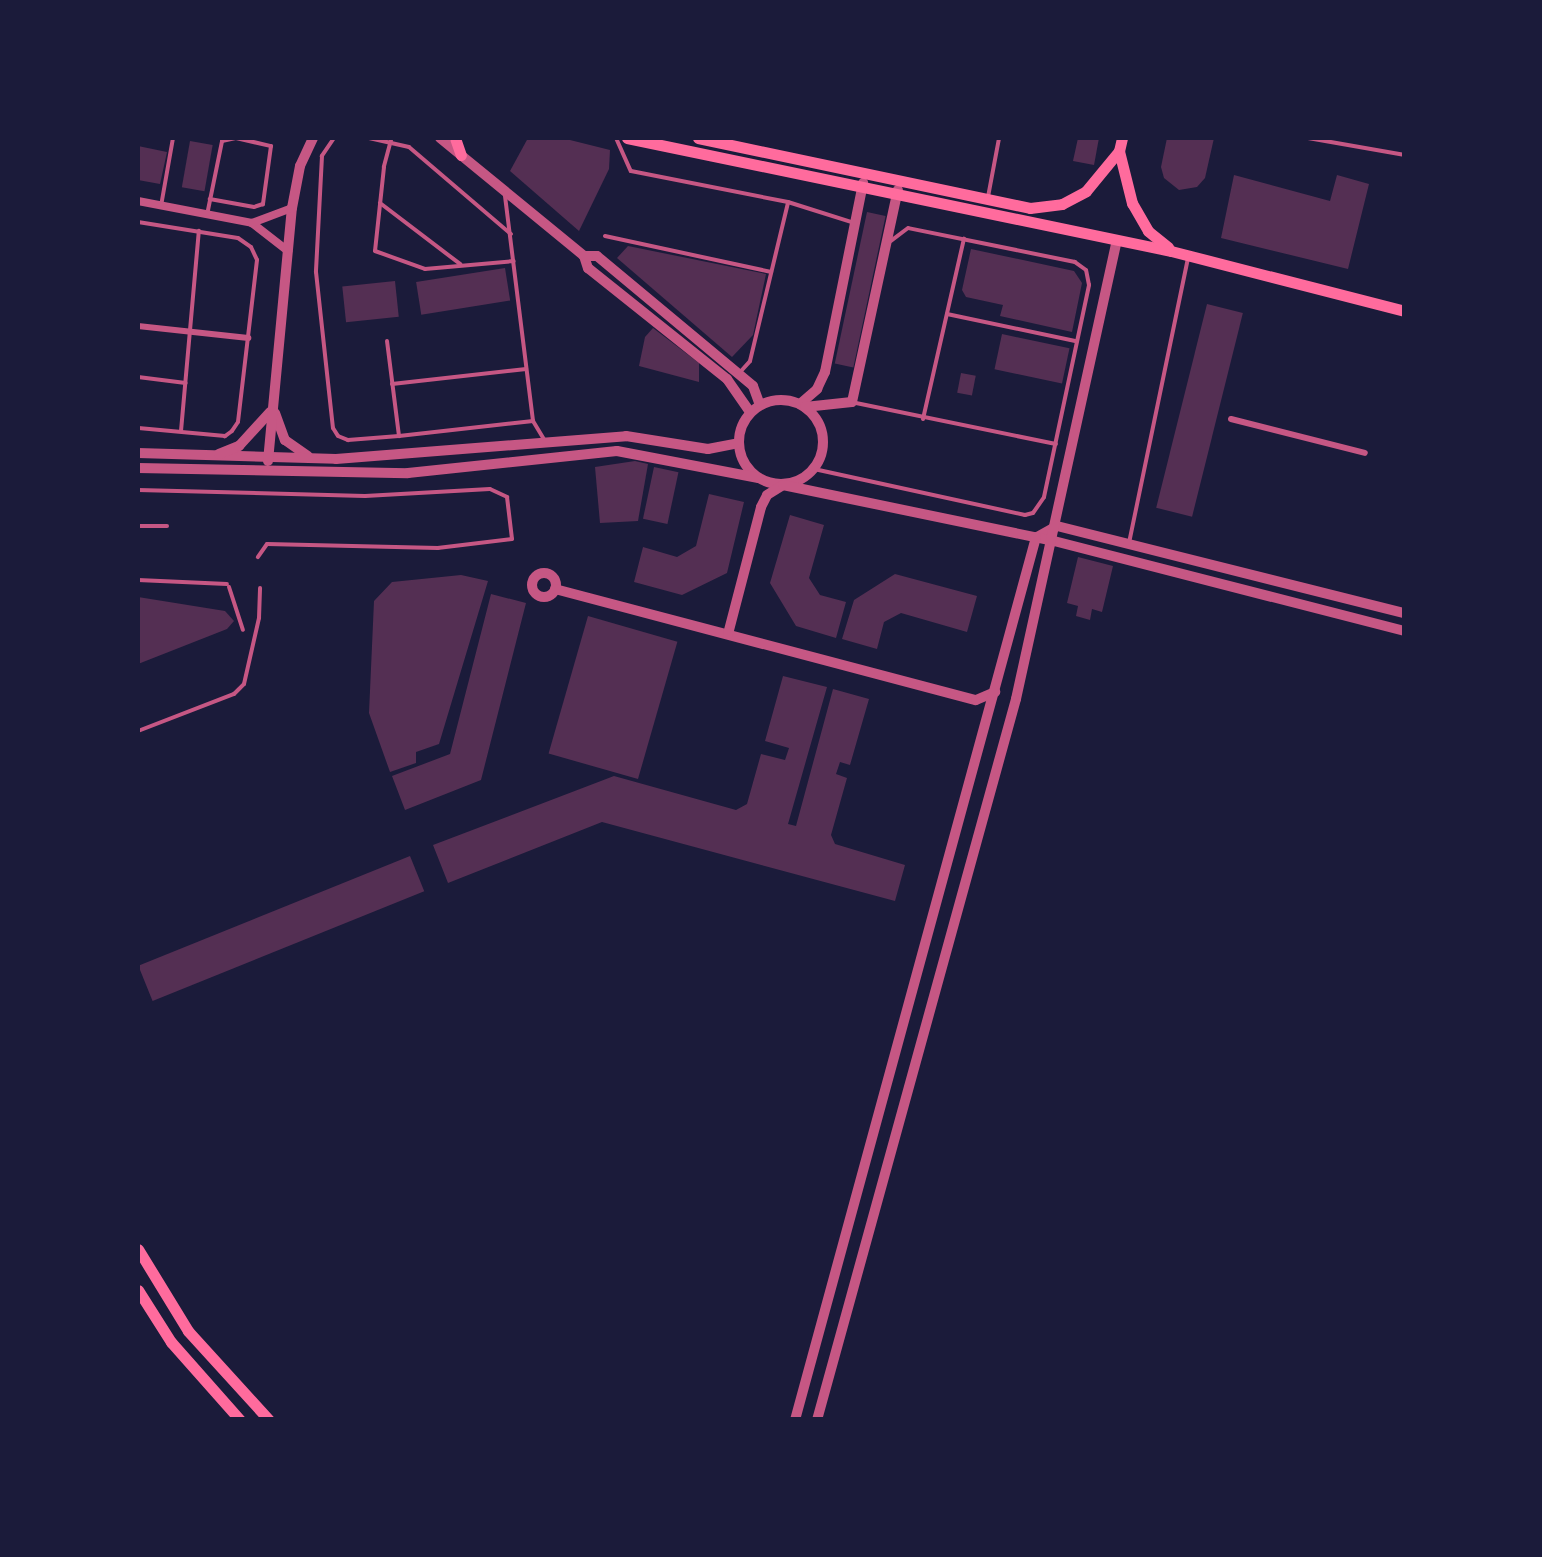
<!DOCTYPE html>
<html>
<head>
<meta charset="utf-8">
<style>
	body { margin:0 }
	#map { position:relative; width:1542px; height:1557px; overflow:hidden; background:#1b1b3a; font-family:"Public Sans",sans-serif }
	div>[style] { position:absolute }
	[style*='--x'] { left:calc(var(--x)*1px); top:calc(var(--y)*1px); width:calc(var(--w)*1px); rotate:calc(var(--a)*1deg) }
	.building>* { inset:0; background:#542f53; transform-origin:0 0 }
	.service>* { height:4px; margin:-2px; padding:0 2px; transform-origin:2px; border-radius:2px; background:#c65784 }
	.pedestrian>* { height:6px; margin:-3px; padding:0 3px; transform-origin:3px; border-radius:3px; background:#c65784 }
	.minor>* { height:8px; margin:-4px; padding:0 4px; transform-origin:4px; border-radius:4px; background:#c65784 }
	.tertiary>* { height:10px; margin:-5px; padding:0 5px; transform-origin:5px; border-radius:5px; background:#c65784 }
	.tertiary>.ring { margin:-5px; padding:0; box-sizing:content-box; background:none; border:10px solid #c65784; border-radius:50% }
	.secondary>* { height:11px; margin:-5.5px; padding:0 5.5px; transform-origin:5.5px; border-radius:5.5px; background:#ff6b9d }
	span { translate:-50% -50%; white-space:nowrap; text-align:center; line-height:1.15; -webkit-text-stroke:9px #1b1b3a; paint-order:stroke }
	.frame { position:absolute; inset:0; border:140px solid #1b1b3a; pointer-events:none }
</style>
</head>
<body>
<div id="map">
	<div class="building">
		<i style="clip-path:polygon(528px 138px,562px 138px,610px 150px,609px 169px,579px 231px,510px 171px)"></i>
		<i style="clip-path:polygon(1078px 138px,1099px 138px,1094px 165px,1073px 161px)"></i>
		<i style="clip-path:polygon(1167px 138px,1214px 138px,1205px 178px,1197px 187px,1179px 190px,1164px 178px,1161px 167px)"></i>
		<i style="left:190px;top:141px;width:23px;height:47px;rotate:10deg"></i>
		<i style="clip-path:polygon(138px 146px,167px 152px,160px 184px,138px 180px)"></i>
		<i style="clip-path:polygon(1234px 175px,1330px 201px,1337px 175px,1369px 184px,1348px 269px,1221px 238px)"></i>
		<i style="left:867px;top:212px;width:19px;height:155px;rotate:12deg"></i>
		<i style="clip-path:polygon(628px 246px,766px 274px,753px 335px,732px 357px,617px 258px)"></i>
		<i style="clip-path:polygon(971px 249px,1074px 271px,1082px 283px,1072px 332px,1000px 316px,1003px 305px,966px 297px,962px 290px)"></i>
		<i style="left:505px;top:268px;width:33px;height:90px;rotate:81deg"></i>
		<i style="left:395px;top:281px;width:36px;height:53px;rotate:84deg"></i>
		<i style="left:1207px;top:304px;width:37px;height:210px;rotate:14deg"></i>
		<i style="clip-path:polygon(653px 328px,699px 363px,699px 382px,639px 366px,645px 337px)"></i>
		<i style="left:1002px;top:334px;width:69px;height:36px;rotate:12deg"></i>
		<i style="left:961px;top:373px;width:15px;height:20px;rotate:11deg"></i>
		<i style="clip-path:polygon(635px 461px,648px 464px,638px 521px,600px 523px,595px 467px)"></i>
		<i style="left:654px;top:467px;width:25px;height:53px;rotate:12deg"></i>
		<i style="clip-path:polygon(709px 494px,744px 502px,727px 573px,682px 595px,634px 582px,643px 547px,677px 557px,696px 546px)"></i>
		<i style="clip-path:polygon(790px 515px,824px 525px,809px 578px,820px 595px,846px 602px,836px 638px,796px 626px,770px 583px)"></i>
		<i style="clip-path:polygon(1078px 557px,1113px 566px,1102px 612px,1092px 609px,1090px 620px,1076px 616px,1078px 606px,1067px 603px)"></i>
		<i style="clip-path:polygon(895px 574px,977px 596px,967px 632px,901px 613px,884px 622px,877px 649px,842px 639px,854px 600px)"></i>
		<i style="clip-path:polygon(461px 575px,488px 581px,439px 744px,416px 752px,416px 763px,390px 772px,369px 713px,374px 601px,392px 582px)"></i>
		<i style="clip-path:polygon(491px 594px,526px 603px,481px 780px,405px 810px,392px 776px,450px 754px)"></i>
		<i style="clip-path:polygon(138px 597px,225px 611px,234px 621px,227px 629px,138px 664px)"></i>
		<i style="left:588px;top:616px;width:93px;height:143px;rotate:16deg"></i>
		<i style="clip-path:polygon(783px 676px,827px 687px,788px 824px,796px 826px,833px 689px,869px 699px,850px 765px,840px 762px,836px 774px,847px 778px,831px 835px,835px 844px,905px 865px,895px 901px,602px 822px,448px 883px,433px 845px,614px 776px,736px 810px,747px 804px,761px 754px,785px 760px,789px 748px,765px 741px)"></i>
		<i style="left:410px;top:856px;width:38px;height:293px;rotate:68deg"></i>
	</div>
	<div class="service">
		<i style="--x:334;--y:138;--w:22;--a:124"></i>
		<i style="--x:322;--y:156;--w:116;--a:93"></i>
		<i style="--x:316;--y:272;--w:157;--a:83.8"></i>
		<i style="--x:333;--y:428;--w:9;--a:58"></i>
		<i style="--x:338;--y:436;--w:11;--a:22"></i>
		<i style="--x:348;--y:440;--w:51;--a:-4.5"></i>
		<i style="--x:399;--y:436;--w:135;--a:-6.4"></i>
		<i style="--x:369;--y:138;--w:41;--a:12.7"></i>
		<i style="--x:409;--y:147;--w:134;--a:40.5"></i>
		<i style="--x:616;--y:138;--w:36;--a:66"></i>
		<i style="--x:631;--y:171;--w:160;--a:11.2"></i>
		<i style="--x:788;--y:202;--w:66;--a:17.6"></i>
		<i style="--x:1308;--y:138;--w:97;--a:10"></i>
		<i style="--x:1403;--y:138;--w:1;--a:45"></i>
		<i style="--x:391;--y:140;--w:28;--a:105"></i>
		<i style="--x:384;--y:167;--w:84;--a:96.1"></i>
		<i style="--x:375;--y:251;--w:53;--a:19.8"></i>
		<i style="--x:425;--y:269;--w:89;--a:-5.1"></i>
		<i style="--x:505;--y:196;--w:227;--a:82.9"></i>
		<i style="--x:533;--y:421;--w:23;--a:59"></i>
		<i style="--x:988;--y:197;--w:60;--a:-79.4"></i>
		<i style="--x:380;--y:203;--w:101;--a:37.3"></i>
		<i style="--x:161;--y:206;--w:69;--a:-80"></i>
		<i style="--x:207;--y:215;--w:76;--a:-78.5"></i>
		<i style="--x:222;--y:141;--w:14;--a:-12"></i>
		<i style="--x:236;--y:138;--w:36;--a:13"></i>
		<i style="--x:271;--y:146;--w:59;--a:97.9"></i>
		<i style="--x:263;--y:204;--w:9;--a:162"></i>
		<i style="--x:254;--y:207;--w:45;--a:-169.7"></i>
		<i style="--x:138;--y:222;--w:101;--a:9.1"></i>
		<i style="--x:238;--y:238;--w:16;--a:35"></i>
		<i style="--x:251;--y:247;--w:14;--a:65"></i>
		<i style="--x:257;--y:260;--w:163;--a:96.7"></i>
		<i style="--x:238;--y:422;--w:11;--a:124"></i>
		<i style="--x:232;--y:431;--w:9;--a:144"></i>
		<i style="--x:225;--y:436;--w:87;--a:-174.7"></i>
		<i style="--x:605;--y:236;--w:170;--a:12.2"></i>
		<i style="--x:947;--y:314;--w:131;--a:11.9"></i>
		<i style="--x:387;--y:341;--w:96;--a:82.8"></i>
		<i style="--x:742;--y:370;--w:12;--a:-48"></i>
		<i style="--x:750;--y:361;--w:163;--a:-76.5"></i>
		<i style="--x:138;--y:377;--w:48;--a:7.1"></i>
		<i style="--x:392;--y:384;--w:135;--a:-6.4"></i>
		<i style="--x:856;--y:403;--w:204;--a:11.6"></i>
		<i style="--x:923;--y:419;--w:185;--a:-77.2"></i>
		<i style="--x:181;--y:431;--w:201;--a:-84.9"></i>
		<i style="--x:814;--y:469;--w:216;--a:12.3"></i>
		<i style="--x:1025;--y:515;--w:8;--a:-14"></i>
		<i style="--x:1033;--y:513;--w:19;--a:-55"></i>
		<i style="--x:1044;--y:497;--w:217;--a:-78"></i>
		<i style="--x:1089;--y:285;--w:15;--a:-101"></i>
		<i style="--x:1086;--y:270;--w:14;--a:-144"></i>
		<i style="--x:1075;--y:262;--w:170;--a:-168.5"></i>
		<i style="--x:908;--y:228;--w:21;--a:143"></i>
		<i style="--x:138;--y:490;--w:227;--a:1.5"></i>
		<i style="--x:365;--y:496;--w:125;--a:-3.2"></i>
		<i style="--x:490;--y:489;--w:19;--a:25"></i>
		<i style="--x:507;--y:497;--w:42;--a:83.2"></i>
		<i style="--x:512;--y:539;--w:75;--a:173.1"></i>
		<i style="--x:438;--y:548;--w:171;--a:-178.7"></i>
		<i style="--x:267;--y:544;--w:16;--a:125"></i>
		<i style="--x:138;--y:526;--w:29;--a:0"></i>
		<i style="--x:1129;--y:543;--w:290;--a:-78.3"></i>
		<i style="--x:138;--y:580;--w:89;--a:2.6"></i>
		<i style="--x:229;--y:587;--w:45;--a:72"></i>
		<i style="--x:138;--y:731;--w:103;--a:-21.1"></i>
		<i style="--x:234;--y:694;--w:14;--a:-45"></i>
		<i style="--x:244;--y:684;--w:68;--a:-77.2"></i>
		<i style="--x:259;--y:618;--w:30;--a:-88"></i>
	</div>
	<div class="pedestrian">
		<i style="--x:138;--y:326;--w:111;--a:6.2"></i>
		<i style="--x:1231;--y:419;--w:138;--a:14.2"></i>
	</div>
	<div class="minor">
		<i style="--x:138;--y:201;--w:116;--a:10.9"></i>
		<i style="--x:252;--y:223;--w:46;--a:37.9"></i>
		<i style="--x:252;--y:223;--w:43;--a:-20.6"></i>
	</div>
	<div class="tertiary">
		<i style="--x:440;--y:138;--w:186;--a:39.3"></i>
		<i style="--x:584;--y:256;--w:13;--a:72"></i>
		<i style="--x:588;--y:268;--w:178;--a:38.6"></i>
		<i style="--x:727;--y:379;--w:40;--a:55.1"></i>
		<i style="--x:584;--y:256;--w:13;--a:0"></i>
		<i style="--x:597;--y:256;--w:203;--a:39.8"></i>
		<i style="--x:753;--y:386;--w:20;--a:70"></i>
		<i class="ring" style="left:739px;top:400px;width:74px;height:74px"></i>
		<i style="--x:800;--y:404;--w:23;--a:-41"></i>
		<i style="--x:817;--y:389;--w:19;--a:-65"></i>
		<i style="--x:825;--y:372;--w:193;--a:-78.6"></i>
		<i style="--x:805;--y:407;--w:47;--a:-6.1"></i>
		<i style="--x:852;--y:402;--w:217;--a:-77.8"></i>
		<i style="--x:275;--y:413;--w:29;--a:70"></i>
		<i style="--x:285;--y:440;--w:28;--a:35"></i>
		<i style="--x:138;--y:453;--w:198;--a:1.7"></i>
		<i style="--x:336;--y:459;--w:291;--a:-4.5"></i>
		<i style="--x:626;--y:436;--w:83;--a:9"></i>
		<i style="--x:708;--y:449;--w:31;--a:-11"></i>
		<i style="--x:219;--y:454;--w:22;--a:-22"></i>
		<i style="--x:239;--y:446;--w:46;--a:-47.6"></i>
		<i style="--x:268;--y:461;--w:254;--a:-84.6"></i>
		<i style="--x:292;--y:208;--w:43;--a:-79.2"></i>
		<i style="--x:300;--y:166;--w:31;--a:-65"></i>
		<i style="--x:138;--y:468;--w:270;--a:1.1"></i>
		<i style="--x:408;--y:473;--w:210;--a:-6"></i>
		<i style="--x:617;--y:451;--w:144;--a:10.8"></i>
		<i style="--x:1037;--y:537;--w:23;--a:-29"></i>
		<i style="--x:1057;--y:526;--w:358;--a:14.1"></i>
		<i class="ring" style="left:532px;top:573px;width:14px;height:14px"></i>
		<i style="--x:555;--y:589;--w:435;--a:14.8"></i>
		<i style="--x:976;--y:700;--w:21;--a:-23"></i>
		<i style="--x:728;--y:634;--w:131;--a:-75.4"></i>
		<i style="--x:761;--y:507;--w:13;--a:-63"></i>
		<i style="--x:767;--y:495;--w:19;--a:-32"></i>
		<i style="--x:783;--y:485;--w:277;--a:11.7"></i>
		<i style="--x:1054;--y:541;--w:361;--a:14.4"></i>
		<i style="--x:795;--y:1420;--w:915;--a:-74.73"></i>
		<i style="--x:817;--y:1420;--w:748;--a:-74.57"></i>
		<i style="--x:1016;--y:699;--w:469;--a:-77.6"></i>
	</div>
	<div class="secondary">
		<i style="--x:455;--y:138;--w:18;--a:71"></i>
		<i style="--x:627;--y:138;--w:556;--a:11.73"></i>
		<i style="--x:1171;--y:251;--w:241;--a:14.4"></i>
		<i style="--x:698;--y:138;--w:339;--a:11.9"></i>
		<i style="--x:1030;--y:208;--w:32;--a:-7"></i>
		<i style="--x:1062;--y:204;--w:27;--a:-28"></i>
		<i style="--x:1086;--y:191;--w:52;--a:-50.5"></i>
		<i style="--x:1122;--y:138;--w:13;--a:103"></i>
		<i style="--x:1119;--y:151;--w:54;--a:76"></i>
		<i style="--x:1132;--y:203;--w:32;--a:60"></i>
		<i style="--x:1148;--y:231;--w:26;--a:39"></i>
		<i style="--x:138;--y:1249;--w:96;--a:58.6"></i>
		<i style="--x:188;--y:1331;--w:120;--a:47.7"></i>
		<i style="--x:138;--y:1290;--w:62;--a:57.6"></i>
		<i style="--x:171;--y:1342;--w:104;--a:48.5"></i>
	</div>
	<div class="frame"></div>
</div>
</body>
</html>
